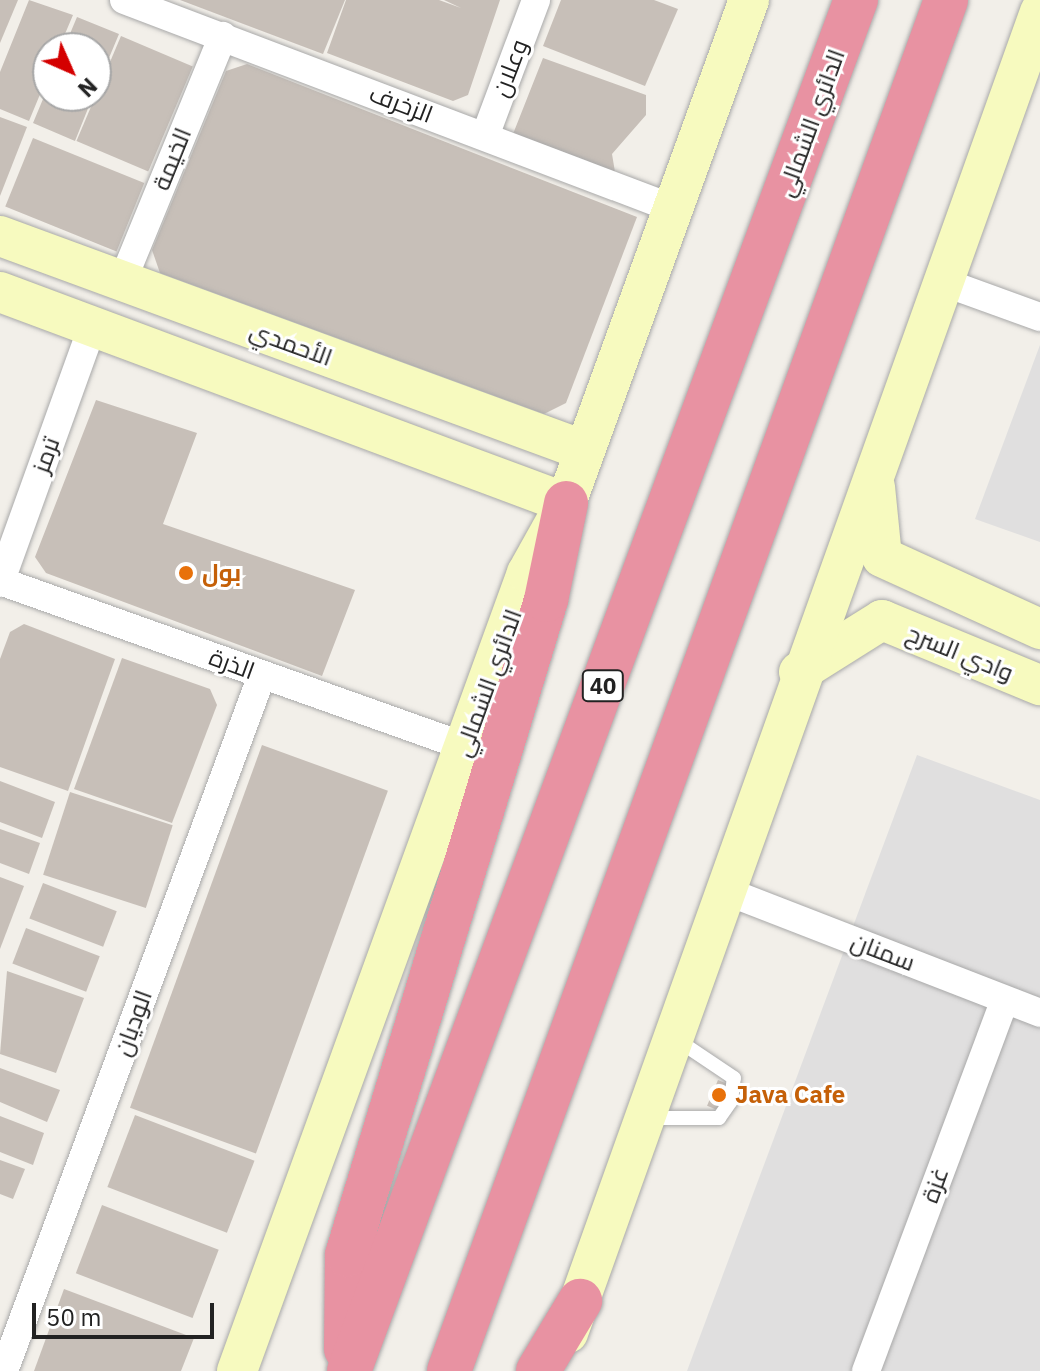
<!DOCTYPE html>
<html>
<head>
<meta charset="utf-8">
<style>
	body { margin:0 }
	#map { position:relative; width:1040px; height:1371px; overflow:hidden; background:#f2efe9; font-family:"IBM Plex Sans",Cairo,sans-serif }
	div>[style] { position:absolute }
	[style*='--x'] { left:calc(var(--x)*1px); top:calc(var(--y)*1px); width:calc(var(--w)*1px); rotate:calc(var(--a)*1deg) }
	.residential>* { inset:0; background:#e0dfdf }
	.building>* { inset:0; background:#c7bfb8; transform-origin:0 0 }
	.roads { filter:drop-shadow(0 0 2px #a9a9a9) drop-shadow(0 0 2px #a9a9a9) }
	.lane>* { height:14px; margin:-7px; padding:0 7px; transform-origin:7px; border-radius:7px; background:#fff }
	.street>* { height:28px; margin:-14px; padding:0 14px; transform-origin:14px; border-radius:14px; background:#fff }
	.secondary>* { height:40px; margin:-20px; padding:0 20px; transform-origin:20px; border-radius:20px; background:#f7fabf }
	.highway>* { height:44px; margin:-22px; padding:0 22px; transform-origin:22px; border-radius:22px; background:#e892a2 }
	.dots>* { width:22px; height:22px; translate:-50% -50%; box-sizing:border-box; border:4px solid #fff; border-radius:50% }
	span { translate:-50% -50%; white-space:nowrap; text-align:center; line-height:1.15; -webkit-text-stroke:6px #fff; paint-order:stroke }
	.shield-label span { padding:2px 6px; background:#fff; border:2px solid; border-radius:6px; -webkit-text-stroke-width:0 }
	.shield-label { font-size:22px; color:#222; font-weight:700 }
	.street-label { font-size:24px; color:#222 }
	.food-label { font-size:24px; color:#c56008; font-weight:700 }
	.left { translate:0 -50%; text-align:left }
	.north { position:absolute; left:32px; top:32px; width:80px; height:80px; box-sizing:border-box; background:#fff; border:2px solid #a7a7a7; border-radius:50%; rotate:135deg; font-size:22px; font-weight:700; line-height:32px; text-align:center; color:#222 }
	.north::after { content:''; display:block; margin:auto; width:28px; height:36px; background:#d40000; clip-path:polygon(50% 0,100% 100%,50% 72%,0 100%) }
	.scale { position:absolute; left:32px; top:1303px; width:182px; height:36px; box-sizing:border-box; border:4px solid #222; border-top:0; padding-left:10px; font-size:24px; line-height:28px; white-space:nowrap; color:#222; -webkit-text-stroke:6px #fff; paint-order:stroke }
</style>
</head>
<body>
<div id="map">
	<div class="residential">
		<i style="clip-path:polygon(1040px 345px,1040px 542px,975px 519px)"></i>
		<i style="clip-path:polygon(917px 755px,1040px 800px,1040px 1371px,687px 1371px)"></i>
	</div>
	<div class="building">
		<i style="clip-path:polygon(0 0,18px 0,0 43px)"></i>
		<i style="clip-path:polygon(29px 0,73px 15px,59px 48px,48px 48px,48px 75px,29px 121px,0 109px,0 72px)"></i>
		<i style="clip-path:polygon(180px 0,345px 0,323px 54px)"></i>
		<i style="clip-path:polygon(346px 0,439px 0,461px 8px,444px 0,500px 0,468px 95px,453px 101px,327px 53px)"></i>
		<i style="clip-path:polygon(561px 0,654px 0,678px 9px,645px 86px,543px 46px)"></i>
		<i style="clip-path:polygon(77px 17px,119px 34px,96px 89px,96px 48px,64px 48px)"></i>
		<i style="left:121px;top:36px;width:78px;height:114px;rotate:23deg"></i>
		<i style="clip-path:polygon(543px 58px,646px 95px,646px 115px,612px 154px,615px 172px,596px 176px,588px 161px,513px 134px)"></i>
		<i style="clip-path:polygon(247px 64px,637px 217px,566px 403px,544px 414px,160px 273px,152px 250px,226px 71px)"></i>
		<i style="clip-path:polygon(48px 87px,48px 96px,93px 96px,75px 141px,33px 123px)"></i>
		<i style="clip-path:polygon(0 117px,27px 127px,0 196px)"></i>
		<i style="left:33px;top:138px;width:120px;height:74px;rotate:22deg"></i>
		<i style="clip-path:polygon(96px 400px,197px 433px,163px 524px,355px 590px,322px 676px,46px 573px,35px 557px)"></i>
		<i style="clip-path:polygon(24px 624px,115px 659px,68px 791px,0 767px,0 659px,10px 632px)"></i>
		<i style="clip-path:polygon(122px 658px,210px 689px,217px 705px,172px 823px,74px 789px)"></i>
		<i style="left:262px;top:745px;width:134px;height:386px;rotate:20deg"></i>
		<i style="clip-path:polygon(0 781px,55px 802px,42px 838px,0 822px)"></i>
		<i style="left:70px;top:792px;width:108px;height:87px;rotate:18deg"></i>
		<i style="clip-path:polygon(0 829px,40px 843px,29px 874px,0 863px)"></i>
		<i style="clip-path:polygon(0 877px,24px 886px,0 949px)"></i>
		<i style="left:43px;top:883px;width:79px;height:38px;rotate:21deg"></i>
		<i style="left:26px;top:928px;width:79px;height:38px;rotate:21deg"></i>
		<i style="clip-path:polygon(7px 971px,84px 998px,56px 1073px,0 1054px)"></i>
		<i style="clip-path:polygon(0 1068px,60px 1090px,47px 1122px,0 1102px)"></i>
		<i style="left:718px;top:1080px;width:13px;height:28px;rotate:23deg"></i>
		<i style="left:135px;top:1115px;width:128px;height:77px;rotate:21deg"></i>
		<i style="clip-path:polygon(0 1116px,44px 1133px,33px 1165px,0 1152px)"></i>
		<i style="clip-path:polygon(0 1160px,25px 1169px,13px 1199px,0 1194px)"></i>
		<i style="left:102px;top:1205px;width:125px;height:73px;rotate:21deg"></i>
		<i style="clip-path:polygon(64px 1289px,194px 1338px,181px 1371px,34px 1371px)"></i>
	</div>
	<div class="roads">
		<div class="lane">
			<i style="--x:649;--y:1118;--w:70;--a:0"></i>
			<i style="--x:719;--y:1118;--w:21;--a:-55"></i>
			<i style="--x:731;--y:1101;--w:23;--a:-83"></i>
			<i style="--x:734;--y:1078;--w:70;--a:-146.1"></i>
		</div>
		<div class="street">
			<i style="--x:124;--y:0;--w:592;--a:20.79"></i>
			<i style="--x:485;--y:136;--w:145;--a:-69.4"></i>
			<i style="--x:122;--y:282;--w:266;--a:-67.7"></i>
			<i style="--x:946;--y:283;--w:100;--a:19.9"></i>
			<i style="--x:0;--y:581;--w:494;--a:19.6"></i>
			<i style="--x:0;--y:583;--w:272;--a:-70.2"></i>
			<i style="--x:726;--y:891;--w:337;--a:21.2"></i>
			<i style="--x:4;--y:1371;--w:742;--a:-69.66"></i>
			<i style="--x:866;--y:1371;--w:396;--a:-69.5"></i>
		</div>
		<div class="secondary">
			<i style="--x:0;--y:236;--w:621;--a:20.16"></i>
			<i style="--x:0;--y:292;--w:604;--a:20.45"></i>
			<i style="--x:875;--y:487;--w:70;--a:84.3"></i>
			<i style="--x:882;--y:557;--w:174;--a:24.5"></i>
			<i style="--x:799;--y:672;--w:98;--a:-32.1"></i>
			<i style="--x:882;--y:620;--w:171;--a:22.4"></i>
			<i style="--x:568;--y:1333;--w:1403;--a:-70.34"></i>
			<i style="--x:237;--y:1371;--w:849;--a:-70.03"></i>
			<i style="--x:527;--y:573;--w:80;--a:-60.9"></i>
			<i style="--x:566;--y:503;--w:535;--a:-70.01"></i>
		</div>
		<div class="highway">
			<i style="--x:346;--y:1349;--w:94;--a:-89.4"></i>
			<i style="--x:347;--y:1255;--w:685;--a:-73.1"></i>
			<i style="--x:546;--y:600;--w:99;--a:-78.3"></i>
			<i style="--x:349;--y:1371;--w:1462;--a:-69.71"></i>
			<i style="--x:449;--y:1371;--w:1458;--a:-70.07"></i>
			<i style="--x:538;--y:1371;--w:82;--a:-59"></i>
		</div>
	</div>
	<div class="dots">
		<i style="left:186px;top:573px;background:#e8710a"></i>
		<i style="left:719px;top:1095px;background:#e8710a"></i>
	</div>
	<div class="shield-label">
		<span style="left:603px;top:686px">40</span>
	</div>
	<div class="street-label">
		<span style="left:510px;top:68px;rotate:-69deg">وعلان</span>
		<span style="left:401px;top:104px;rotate:21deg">الزخرف</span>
		<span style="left:811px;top:123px;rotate:-70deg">الدائري الشمالي</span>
		<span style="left:172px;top:159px;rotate:-68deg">الخيمة</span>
		<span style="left:291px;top:344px;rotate:20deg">الأحمدي</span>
		<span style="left:46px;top:455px;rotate:-70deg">ترمز</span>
		<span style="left:960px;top:653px;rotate:22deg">وادي السرح</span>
		<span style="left:232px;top:664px;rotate:20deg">الذرة</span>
		<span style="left:488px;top:683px;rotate:-70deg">الدائري الشمالي</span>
		<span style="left:883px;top:952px;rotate:21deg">سمنان</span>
		<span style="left:133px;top:1023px;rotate:-70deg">الوديان</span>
		<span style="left:935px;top:1185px;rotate:-70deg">غزة</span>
	</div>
	<div class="food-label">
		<span class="left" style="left:202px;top:573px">بول</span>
		<span class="left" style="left:735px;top:1095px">Java Cafe</span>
	</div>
	<div class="north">N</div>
	<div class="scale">50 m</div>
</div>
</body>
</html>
